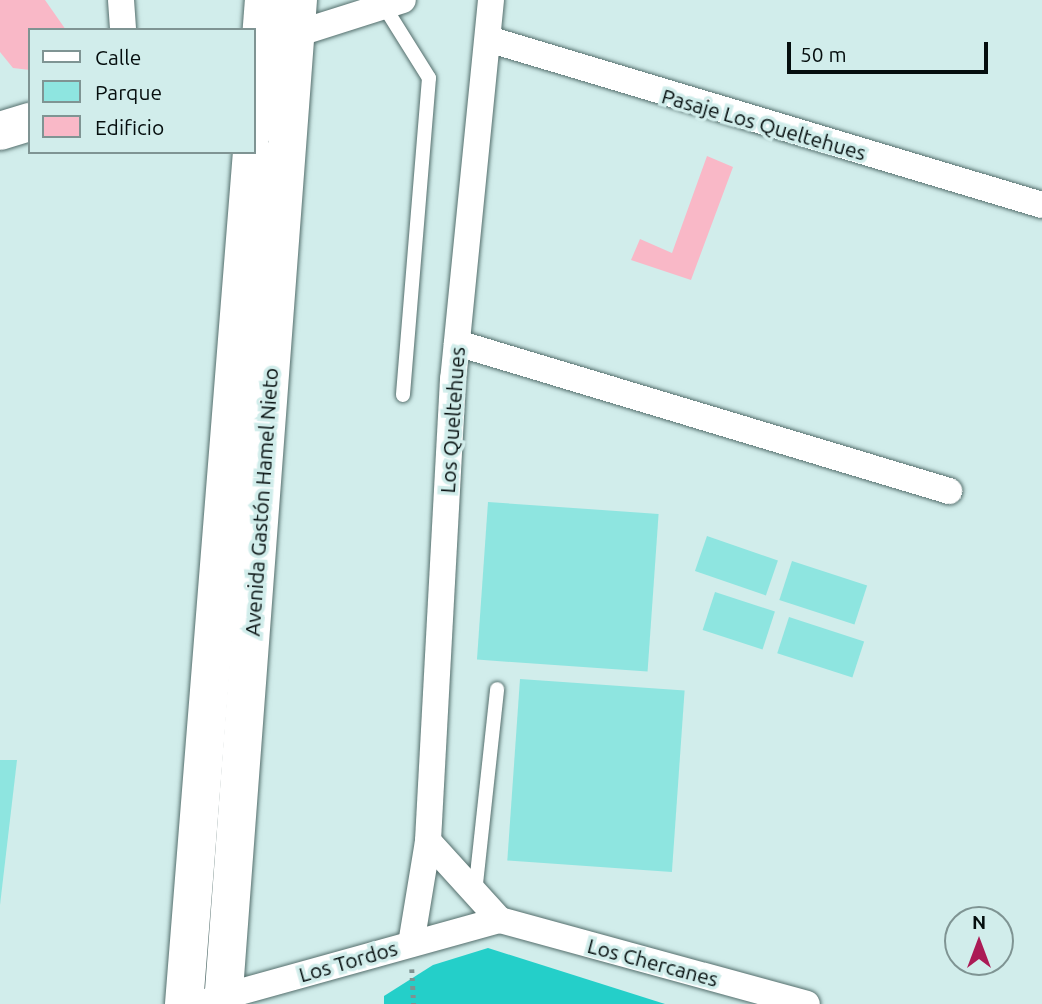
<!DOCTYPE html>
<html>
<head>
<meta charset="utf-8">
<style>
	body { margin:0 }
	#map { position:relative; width:1042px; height:1004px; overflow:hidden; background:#d1edeb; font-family:Ubuntu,sans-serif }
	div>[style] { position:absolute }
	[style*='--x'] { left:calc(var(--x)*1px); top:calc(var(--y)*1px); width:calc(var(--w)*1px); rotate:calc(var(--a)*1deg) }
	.green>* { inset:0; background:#8ee5e0; transform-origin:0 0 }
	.forest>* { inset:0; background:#24cfc9 }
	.building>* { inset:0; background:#f9b8c7 }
	.path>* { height:4.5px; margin-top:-2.25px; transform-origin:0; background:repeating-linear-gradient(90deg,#7e9291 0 3.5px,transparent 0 8.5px) }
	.roads { filter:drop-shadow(0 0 2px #546e6c) drop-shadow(0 0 2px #546e6c) }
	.service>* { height:14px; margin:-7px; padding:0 7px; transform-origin:7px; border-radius:7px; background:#fff }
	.minor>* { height:26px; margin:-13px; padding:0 13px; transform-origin:13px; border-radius:13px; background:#fff }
	.secondary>* { height:38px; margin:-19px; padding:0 19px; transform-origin:19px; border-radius:19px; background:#fff }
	span { translate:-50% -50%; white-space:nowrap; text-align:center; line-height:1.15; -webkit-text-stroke:7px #d1edeb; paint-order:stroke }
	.street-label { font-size:21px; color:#050e0e }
	.legend { position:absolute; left:28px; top:28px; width:228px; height:126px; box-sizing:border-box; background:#d1edeb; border:2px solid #7f9493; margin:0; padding:9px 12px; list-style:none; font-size:21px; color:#050e0e }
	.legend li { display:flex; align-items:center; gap:14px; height:35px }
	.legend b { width:35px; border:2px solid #7f9493 }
	.north { position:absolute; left:944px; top:906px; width:70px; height:70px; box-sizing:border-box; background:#d1edeb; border:2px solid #7f9493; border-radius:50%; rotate:0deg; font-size:19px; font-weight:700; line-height:28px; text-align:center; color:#050e0e }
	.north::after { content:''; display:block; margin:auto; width:24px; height:32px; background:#ab1b55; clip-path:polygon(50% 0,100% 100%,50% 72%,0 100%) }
	.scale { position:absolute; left:787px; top:42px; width:201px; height:32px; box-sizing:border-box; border:4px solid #050e0e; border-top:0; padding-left:9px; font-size:21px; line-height:24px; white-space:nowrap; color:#050e0e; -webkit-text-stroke:5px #d1edeb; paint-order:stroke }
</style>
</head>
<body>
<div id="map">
	<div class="green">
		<i style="left:488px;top:502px;width:171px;height:158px;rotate:4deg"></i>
		<i style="left:707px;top:536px;width:75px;height:37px;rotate:19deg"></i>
		<i style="left:792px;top:561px;width:79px;height:41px;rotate:18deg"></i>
		<i style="left:715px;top:592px;width:63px;height:40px;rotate:18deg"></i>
		<i style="left:789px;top:617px;width:79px;height:38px;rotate:18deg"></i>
		<i style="left:520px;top:679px;width:165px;height:182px;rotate:4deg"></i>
		<i style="clip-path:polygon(0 760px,17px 760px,0 905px)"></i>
	</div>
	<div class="forest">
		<i style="clip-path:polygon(488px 948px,665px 1004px,384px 1004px,384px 996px,433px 965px)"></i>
	</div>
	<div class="building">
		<i style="clip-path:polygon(0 0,45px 0,66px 30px,30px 30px,30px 70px,13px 68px,0 52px)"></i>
		<i style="clip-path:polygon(707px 156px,733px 167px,691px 280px,631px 260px,640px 239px,672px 253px)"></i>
	</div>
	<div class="path">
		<i style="--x:412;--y:969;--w:35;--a:87"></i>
	</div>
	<div class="roads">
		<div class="service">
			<i style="--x:384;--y:6;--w:85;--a:58"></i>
			<i style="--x:429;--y:78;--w:318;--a:94.7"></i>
			<i style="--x:475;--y:893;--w:205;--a:-83.8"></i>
		</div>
		<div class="minor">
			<i style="--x:121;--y:0;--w:30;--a:86"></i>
			<i style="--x:491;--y:0;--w:381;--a:95.7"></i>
			<i style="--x:453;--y:379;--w:463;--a:93.1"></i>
			<i style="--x:428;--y:841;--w:107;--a:47.7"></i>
			<i style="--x:296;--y:34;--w:112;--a:-17.6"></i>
			<i style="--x:488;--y:39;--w:578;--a:16.68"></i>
			<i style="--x:457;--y:343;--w:514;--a:16.74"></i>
			<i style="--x:500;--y:920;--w:318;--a:15.3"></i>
			<i style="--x:411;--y:944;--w:104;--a:-80.6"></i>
			<i style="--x:211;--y:1000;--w:300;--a:-15.5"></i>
		</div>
		<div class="secondary">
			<i style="--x:254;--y:129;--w:129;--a:-85.6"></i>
			<i style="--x:0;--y:131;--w:31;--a:-17"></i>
			<i style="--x:184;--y:1004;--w:855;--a:-85.44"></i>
			<i style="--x:223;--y:1004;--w:1007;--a:-85.73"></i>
		</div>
	</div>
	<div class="street-label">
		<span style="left:764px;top:124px;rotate:16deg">Pasaje Los Queltehues</span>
		<span style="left:452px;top:420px;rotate:-86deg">Los Queltehues</span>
		<span style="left:261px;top:502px;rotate:-86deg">Avenida Gastón Hamel Nieto</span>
		<span style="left:348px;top:961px;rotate:-16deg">Los Tordos</span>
		<span style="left:653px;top:962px;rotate:15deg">Los Chercanes</span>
	</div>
	<ul class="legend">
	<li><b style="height:9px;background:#fff"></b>Calle</li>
	<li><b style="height:19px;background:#8ee5e0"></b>Parque</li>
	<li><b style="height:19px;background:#f9b8c7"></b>Edificio</li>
	</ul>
	<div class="north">N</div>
	<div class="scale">50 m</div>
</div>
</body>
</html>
